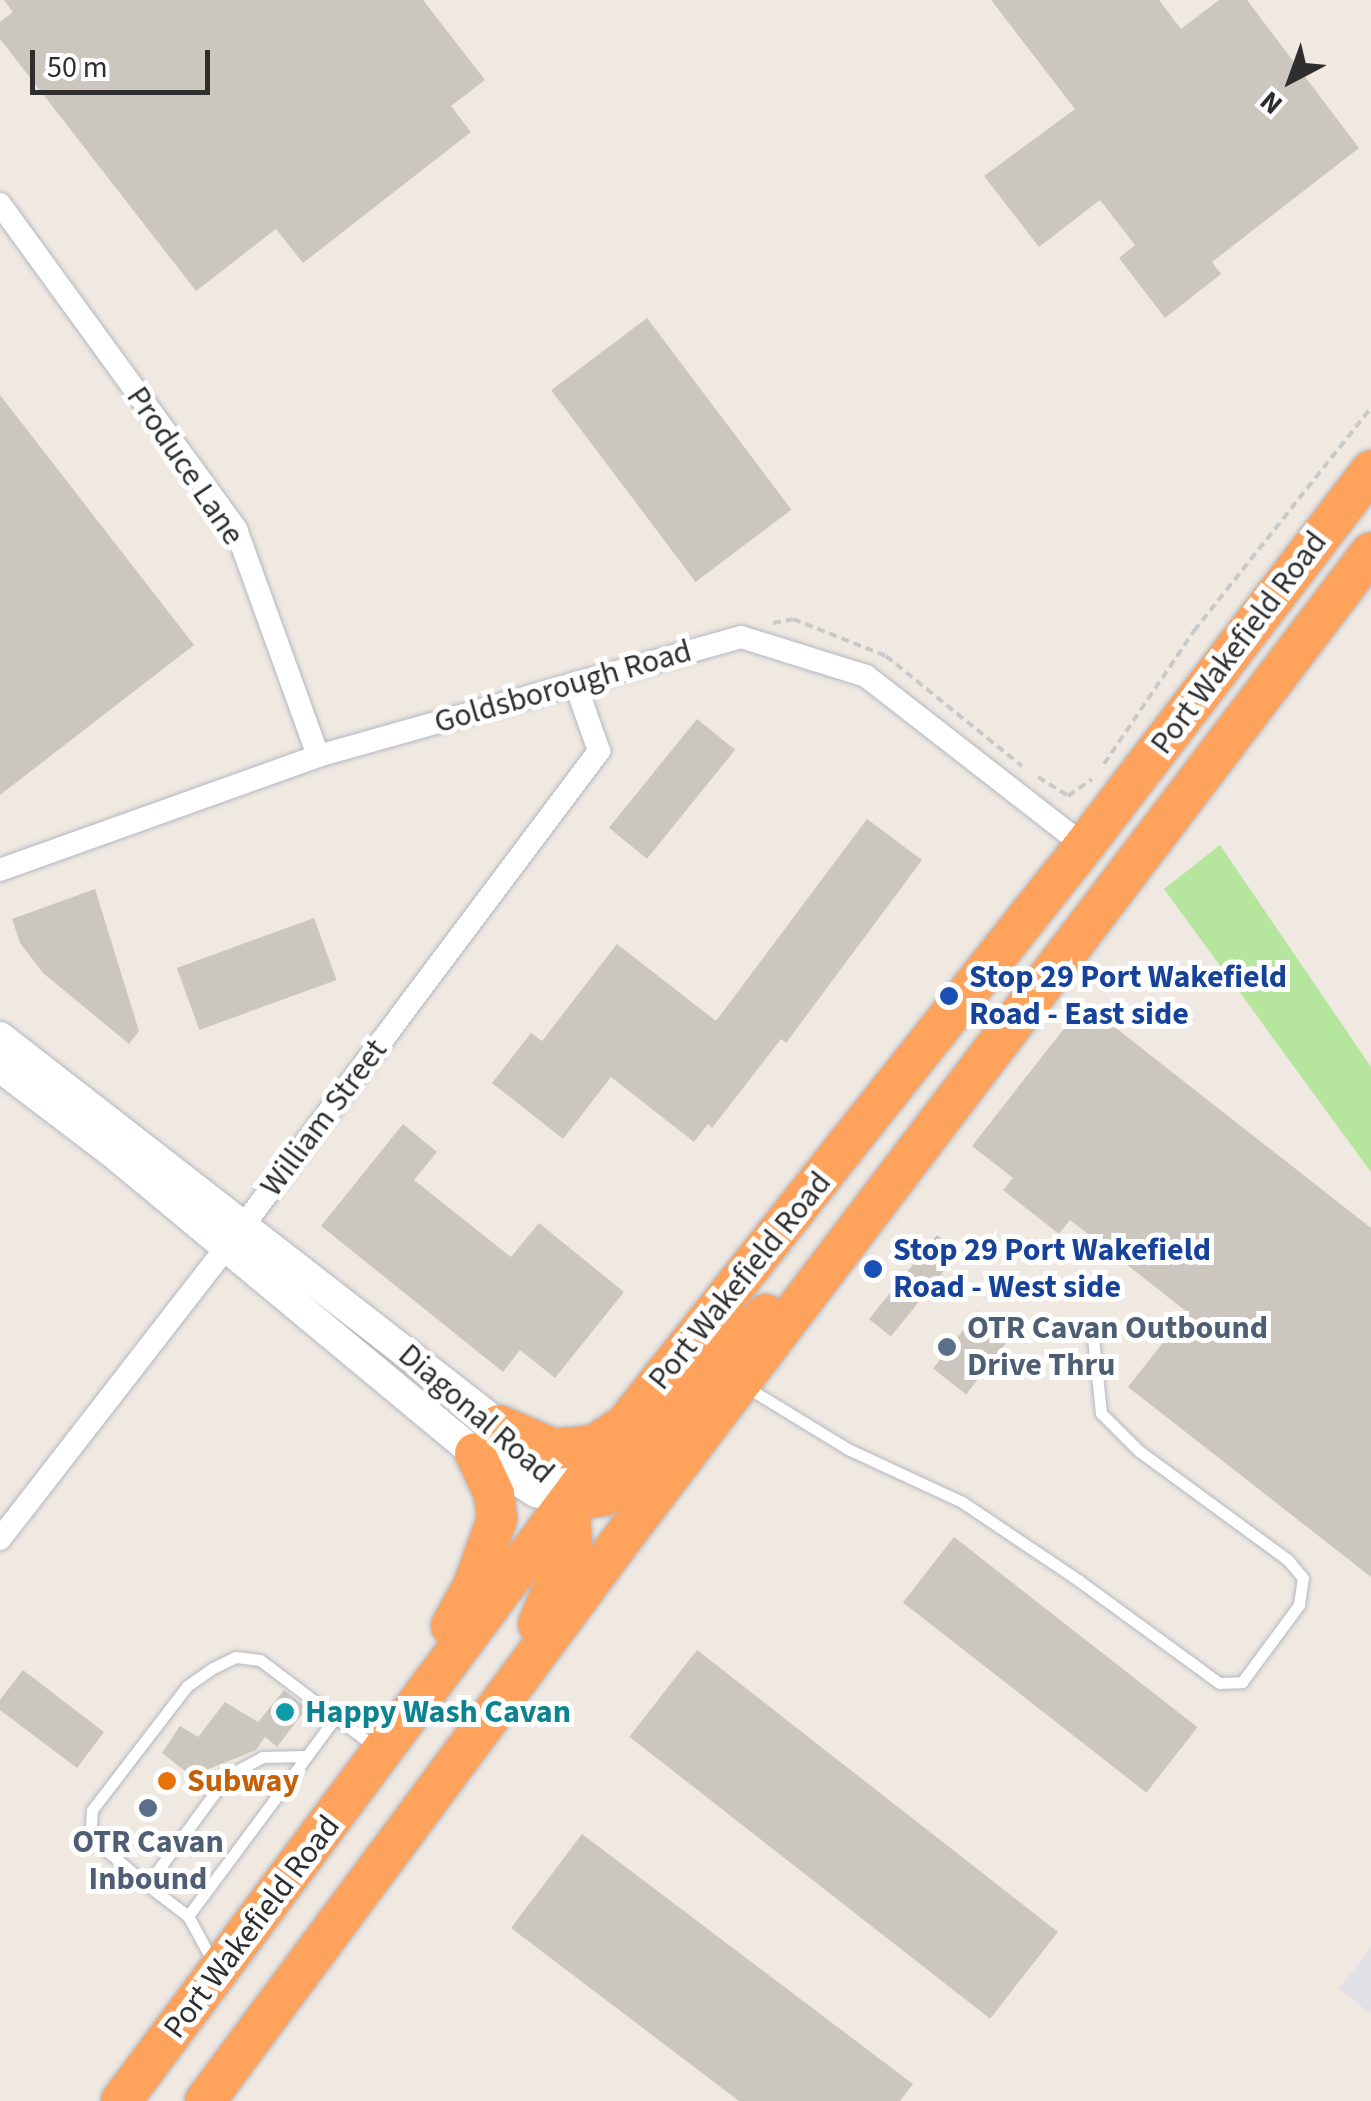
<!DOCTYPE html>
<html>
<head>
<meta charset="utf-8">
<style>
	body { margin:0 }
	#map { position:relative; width:1371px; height:2101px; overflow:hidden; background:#efe9e1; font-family:"Source Sans 3",sans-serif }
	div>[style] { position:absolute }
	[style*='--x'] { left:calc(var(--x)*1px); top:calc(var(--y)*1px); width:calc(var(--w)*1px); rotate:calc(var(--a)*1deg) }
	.industrial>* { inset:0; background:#e3e1e8 }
	.green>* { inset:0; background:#b6e59e }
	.building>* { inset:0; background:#cbc7bf; transform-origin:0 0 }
	.path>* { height:4px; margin-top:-2px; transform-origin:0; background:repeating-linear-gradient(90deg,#c9c9c9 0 8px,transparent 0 13px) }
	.roads { filter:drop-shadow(0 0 2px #b4b7c1) drop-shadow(0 0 2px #b4b7c1) }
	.lane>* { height:11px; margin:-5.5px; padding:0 5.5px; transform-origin:5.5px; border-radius:5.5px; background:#fff }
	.street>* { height:22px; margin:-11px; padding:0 11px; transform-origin:11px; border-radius:11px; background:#fff }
	.secondary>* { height:30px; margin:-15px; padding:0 15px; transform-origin:15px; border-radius:15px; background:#fff }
	.highway>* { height:40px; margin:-20px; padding:0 20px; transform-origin:20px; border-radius:20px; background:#ffa35c }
	.dots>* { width:28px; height:28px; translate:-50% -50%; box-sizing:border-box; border:5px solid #fff; border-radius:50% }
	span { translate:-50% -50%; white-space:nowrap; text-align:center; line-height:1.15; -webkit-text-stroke:10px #fff; paint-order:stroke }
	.street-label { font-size:32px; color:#2e2e2e }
	.transit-label { font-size:32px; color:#164399; font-weight:700 }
	.left { translate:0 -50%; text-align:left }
	.service-label { font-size:32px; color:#4e5e75; font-weight:700 }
	.culture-label { font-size:32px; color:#0d838f; font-weight:700 }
	.food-label { font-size:32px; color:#c56008; font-weight:700 }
	.north { position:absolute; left:1241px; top:30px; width:100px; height:100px; -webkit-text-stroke:8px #fff; paint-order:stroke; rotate:221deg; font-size:28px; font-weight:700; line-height:40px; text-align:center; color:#2e2e2e }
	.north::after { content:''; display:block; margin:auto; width:35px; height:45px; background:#2e2e2e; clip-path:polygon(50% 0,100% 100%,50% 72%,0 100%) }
	.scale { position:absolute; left:30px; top:50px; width:180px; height:45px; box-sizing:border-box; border:5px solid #2e2e2e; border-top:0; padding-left:12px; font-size:30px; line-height:35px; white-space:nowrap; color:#2e2e2e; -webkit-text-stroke:8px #fff; paint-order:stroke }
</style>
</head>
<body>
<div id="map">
	<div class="industrial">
		<i style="clip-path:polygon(1371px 1947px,1371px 2014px,1339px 1989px)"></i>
	</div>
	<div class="green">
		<i style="clip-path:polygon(1220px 845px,1371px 1067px,1371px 1172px,1164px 889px)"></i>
	</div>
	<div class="building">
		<i style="clip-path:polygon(4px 0,423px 0,485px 80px,451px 106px,471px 132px,303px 263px,276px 229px,196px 291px,0 39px,0 22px,13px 12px)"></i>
		<i style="clip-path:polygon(991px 0,1159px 0,1181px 29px,1219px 0,1247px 0,1359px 148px,1212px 262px,1221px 274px,1165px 318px,1119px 258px,1135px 245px,1100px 200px,1039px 247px,984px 176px,1075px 109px)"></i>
		<i style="left:647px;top:318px;width:240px;height:120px;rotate:53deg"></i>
		<i style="clip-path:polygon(0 395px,194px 645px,0 795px)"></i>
		<i style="left:697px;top:719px;width:49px;height:140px;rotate:39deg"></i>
		<i style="clip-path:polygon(867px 819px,922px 860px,786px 1043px,781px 1039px,712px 1128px,708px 1124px,694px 1142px,611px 1077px,563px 1139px,492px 1083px,531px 1033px,542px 1041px,617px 944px,716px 1021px)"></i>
		<i style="clip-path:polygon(95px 889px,139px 1031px,129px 1044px,43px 973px,20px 943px,12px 919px)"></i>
		<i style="left:314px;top:918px;width:66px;height:146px;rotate:70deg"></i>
		<i style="clip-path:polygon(1084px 1003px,1371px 1228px,1371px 1577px,1128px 1387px,1187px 1312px,1070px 1220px,1059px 1234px,1003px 1190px,1013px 1178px,972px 1146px)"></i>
		<i style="clip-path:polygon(403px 1124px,437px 1152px,414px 1180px,511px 1257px,539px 1223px,624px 1292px,555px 1378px,520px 1350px,503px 1372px,321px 1226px)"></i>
		<i style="left:937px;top:1235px;width:28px;height:108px;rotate:39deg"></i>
		<i style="left:978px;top:1311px;width:42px;height:73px;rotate:38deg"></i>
		<i style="left:954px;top:1537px;width:309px;height:83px;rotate:38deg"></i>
		<i style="left:697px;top:1650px;width:458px;height:110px;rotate:38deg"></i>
		<i style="clip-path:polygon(23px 1670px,104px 1732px,77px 1768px,0 1710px,0 1700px)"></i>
		<i style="clip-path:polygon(284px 1690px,307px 1708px,277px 1747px,265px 1737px,256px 1750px,204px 1771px,185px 1771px,162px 1753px,180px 1726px,198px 1737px,225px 1702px,258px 1722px)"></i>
		<i style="clip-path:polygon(582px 1834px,913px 2084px,900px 2101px,739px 2101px,511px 1928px)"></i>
	</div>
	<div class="path">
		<i style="--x:773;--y:623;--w:20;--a:-11"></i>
		<i style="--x:793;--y:619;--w:100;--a:21.7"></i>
		<i style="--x:886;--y:656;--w:175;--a:39"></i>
		<i style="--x:1104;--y:764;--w:161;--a:-55.9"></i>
		<i style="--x:1194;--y:631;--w:285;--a:-51.6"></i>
		<i style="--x:1038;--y:777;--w:36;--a:32"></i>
		<i style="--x:1068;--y:796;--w:29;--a:-35"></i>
	</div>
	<div class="roads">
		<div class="lane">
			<i style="--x:748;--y:1388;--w:117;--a:31.4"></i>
			<i style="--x:848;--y:1449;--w:126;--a:24.9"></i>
			<i style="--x:962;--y:1502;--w:140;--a:33.9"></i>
			<i style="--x:1078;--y:1580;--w:175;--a:36.1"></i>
			<i style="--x:1219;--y:1683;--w:23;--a:-2"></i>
			<i style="--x:1242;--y:1682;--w:96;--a:-53.5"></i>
			<i style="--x:1299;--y:1605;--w:27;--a:-82"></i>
			<i style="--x:1303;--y:1578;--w:23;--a:-130"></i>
			<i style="--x:1288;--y:1560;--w:185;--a:-143.8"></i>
			<i style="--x:1139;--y:1451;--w:54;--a:-135"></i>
			<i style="--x:1101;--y:1413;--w:86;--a:-96"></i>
			<i style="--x:147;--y:1885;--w:63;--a:-139.5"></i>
			<i style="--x:99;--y:1844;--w:19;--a:-115"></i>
			<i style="--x:91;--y:1827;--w:17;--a:-87"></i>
			<i style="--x:92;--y:1810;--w:156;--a:-52.5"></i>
			<i style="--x:187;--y:1686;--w:32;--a:-35"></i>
			<i style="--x:213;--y:1668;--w:25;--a:-26"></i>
			<i style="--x:236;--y:1657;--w:24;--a:7"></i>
			<i style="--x:260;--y:1660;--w:144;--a:37.1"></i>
			<i style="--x:188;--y:1916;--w:247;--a:-53.4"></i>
			<i style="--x:213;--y:1962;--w:52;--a:-118.5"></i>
			<i style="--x:188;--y:1916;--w:51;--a:-142.9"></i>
			<i style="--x:147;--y:1885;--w:135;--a:-53.7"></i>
			<i style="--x:227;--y:1776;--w:40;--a:-28"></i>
			<i style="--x:262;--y:1757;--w:45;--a:-1.3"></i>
		</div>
		<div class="street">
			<i style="--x:0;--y:204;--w:402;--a:54"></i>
			<i style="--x:236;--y:529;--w:241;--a:70.1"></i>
			<i style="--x:0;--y:870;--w:338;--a:-19.7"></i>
			<i style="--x:318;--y:756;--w:439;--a:-15.7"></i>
			<i style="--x:741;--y:637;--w:131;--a:17.3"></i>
			<i style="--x:866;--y:676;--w:276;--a:37.9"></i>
			<i style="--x:0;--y:1539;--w:396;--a:-52.2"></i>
			<i style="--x:243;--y:1226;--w:594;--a:-53.15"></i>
			<i style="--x:599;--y:751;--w:72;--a:-109.4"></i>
		</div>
		<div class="secondary">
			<i style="--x:0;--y:1037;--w:632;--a:37.87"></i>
			<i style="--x:499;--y:1425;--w:81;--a:43.5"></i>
			<i style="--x:558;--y:1481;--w:23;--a:61"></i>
			<i style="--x:0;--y:1067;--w:148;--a:37.3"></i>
			<i style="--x:118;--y:1157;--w:464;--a:39.7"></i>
			<i style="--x:475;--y:1453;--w:72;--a:32.6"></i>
			<i style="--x:536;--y:1492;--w:34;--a:15"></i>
		</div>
		<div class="highway">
			<i style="--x:499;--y:1425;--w:60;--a:23.6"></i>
			<i style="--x:554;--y:1449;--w:40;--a:-5.7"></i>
			<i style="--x:594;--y:1445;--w:31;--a:-33"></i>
			<i style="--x:569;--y:1501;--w:34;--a:-8"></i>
			<i style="--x:603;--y:1496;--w:30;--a:-33"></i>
			<i style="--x:628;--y:1480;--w:140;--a:-53.1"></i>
			<i style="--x:712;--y:1368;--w:76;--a:-45"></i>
			<i style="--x:538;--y:1624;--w:90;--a:-67.7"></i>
			<i style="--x:572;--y:1541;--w:40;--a:-94.3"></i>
			<i style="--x:451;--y:1626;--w:46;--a:-61.2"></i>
			<i style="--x:473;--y:1586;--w:71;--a:-70.3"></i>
			<i style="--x:497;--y:1519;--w:25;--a:-97"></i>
			<i style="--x:494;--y:1494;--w:45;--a:-114.9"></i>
			<i style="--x:121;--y:2101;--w:842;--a:-53.31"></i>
			<i style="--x:624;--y:1426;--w:740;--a:-51.58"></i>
			<i style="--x:1084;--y:846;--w:473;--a:-52.6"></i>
			<i style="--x:205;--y:2101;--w:708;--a:-53.44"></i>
			<i style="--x:627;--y:1532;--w:1230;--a:-52.79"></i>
		</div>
	</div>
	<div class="dots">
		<i style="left:949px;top:996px;background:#1a4fb4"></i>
		<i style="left:873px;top:1269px;background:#1a4fb4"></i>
		<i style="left:947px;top:1347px;background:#5c6f8a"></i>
		<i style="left:285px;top:1712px;background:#0f9aa8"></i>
		<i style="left:167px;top:1781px;background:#e8710a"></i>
		<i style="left:148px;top:1808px;background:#5c6f8a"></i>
	</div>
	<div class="street-label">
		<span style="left:185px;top:466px;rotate:56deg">Produce Lane</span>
		<span style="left:1239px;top:643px;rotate:-53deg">Port Wakefield Road</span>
		<span style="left:563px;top:687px;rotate:-16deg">Goldsborough Road</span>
		<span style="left:324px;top:1118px;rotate:-53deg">William Street</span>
		<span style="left:740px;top:1281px;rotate:-51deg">Port Wakefield Road</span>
		<span style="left:476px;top:1414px;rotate:41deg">Diagonal Road</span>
		<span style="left:252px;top:1927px;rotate:-53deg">Port Wakefield Road</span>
	</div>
	<div class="transit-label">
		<span class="left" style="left:969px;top:996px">Stop 29 Port Wakefield<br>Road - East side</span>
		<span class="left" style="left:893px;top:1269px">Stop 29 Port Wakefield<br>Road - West side</span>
	</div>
	<div class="service-label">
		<span class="left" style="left:967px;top:1347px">OTR Cavan Outbound<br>Drive Thru</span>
		<span style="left:148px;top:1861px">OTR Cavan<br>Inbound</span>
	</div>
	<div class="culture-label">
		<span class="left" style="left:305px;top:1712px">Happy Wash Cavan</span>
	</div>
	<div class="food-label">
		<span class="left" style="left:187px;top:1781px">Subway</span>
	</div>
	<div class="north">N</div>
	<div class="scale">50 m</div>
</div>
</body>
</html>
